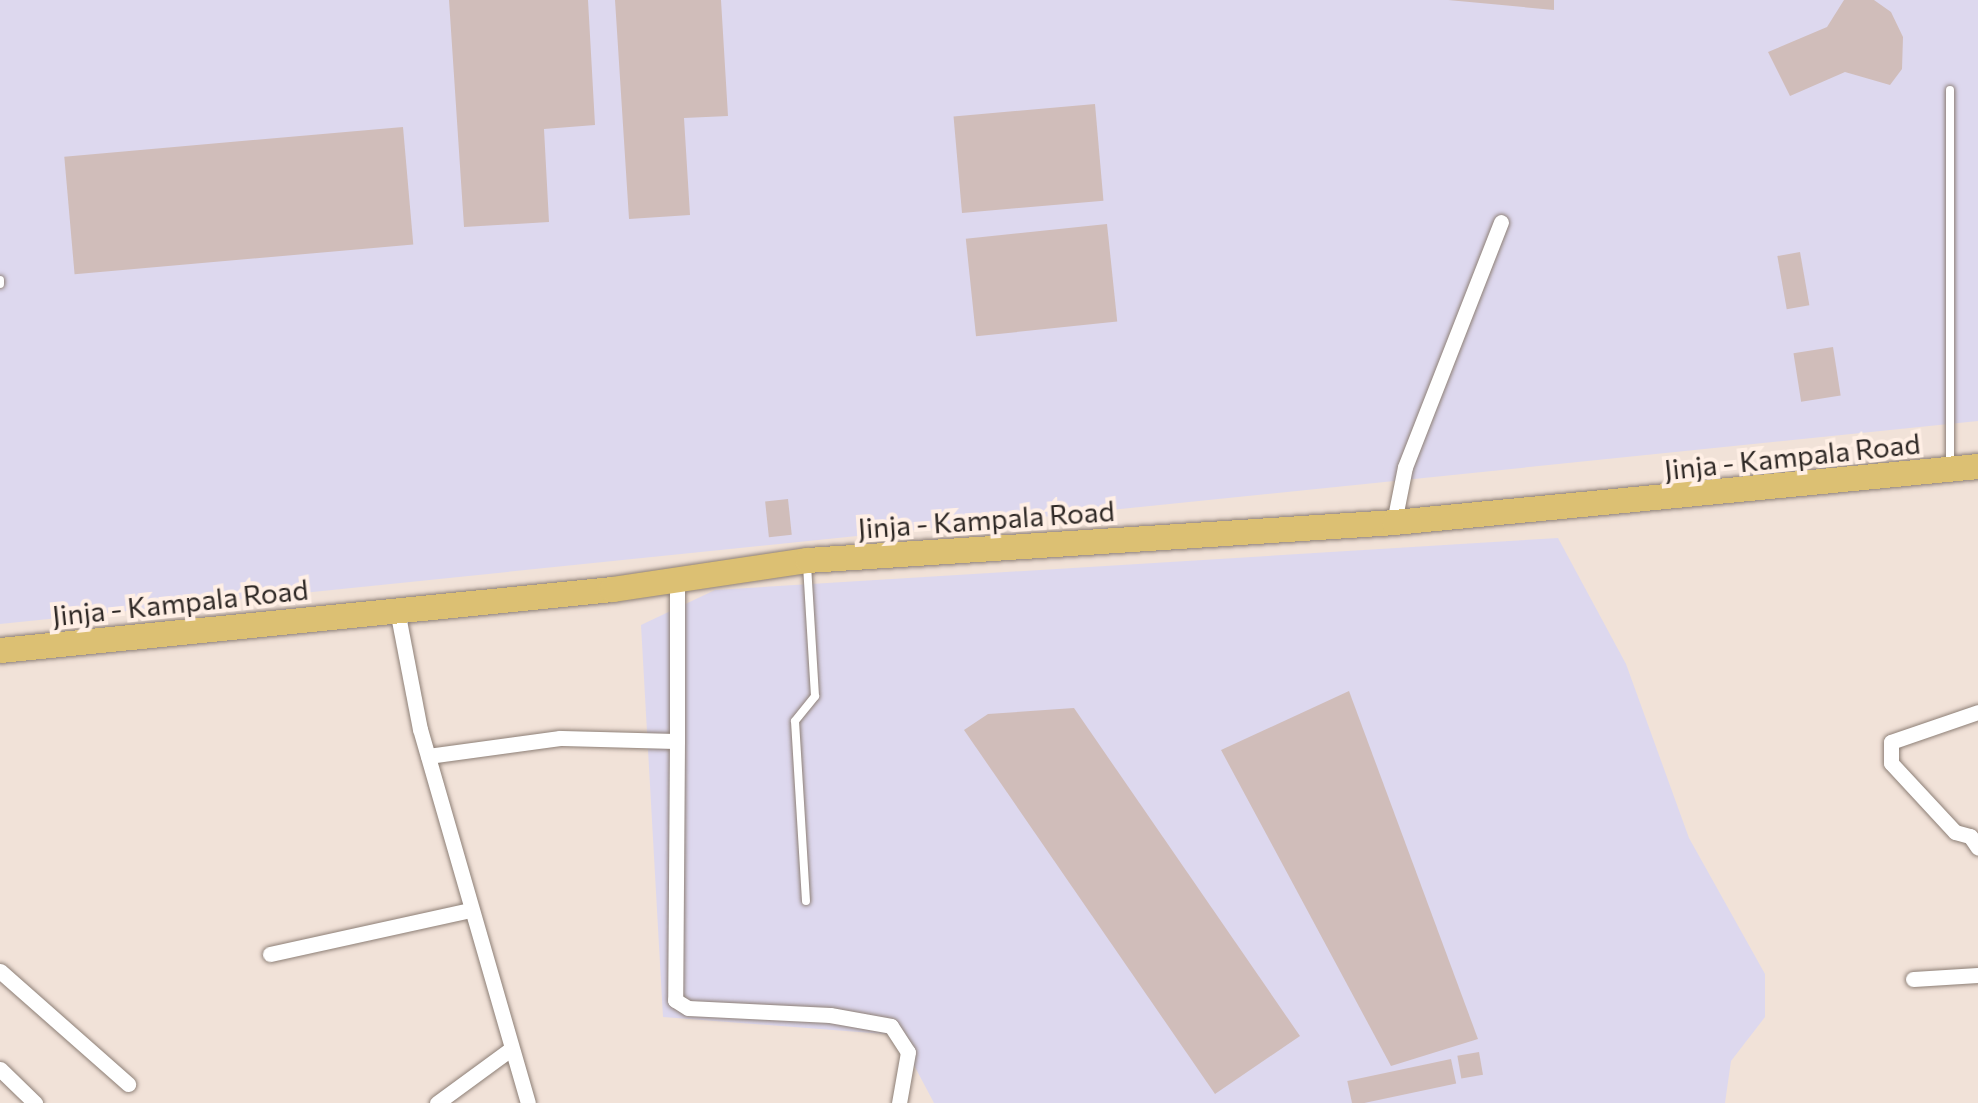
<!DOCTYPE html>
<html>
<head>
<meta charset="utf-8">
<style>
	body { margin:0 }
	#map { position:relative; width:1978px; height:1103px; overflow:hidden; background:#f1e2d8; font-family:Commissioner,sans-serif }
	div>[style] { position:absolute }
	[style*='--x'] { left:calc(var(--x)*1px); top:calc(var(--y)*1px); width:calc(var(--w)*1px); rotate:calc(var(--a)*1deg) }
	.industrial>* { inset:0; background:#ddd8ee }
	.building>* { inset:0; background:#d0bdba; transform-origin:0 0 }
	.roads { filter:drop-shadow(0 0 2px #8d7f76) drop-shadow(0 0 2px #8d7f76) }
	.service>* { height:8px; margin:-4px; padding:0 4px; transform-origin:4px; border-radius:4px; background:#fff }
	.minor>* { height:15px; margin:-7.5px; padding:0 7.5px; transform-origin:7.5px; border-radius:7.5px; background:#fff }
	.trunk>* { height:25px; margin:-12.5px; padding:0 12.5px; transform-origin:12.5px; border-radius:12.5px; background:#dcc073 }
	span { translate:-50% -50%; white-space:nowrap; text-align:center; line-height:1.15; -webkit-text-stroke:8px #ffefe5; paint-order:stroke }
	.street-label { font-size:28px; color:#2e2825 }
</style>
</head>
<body>
<div id="map">
	<div class="industrial">
		<i style="clip-path:polygon(0 0,1978px 0,1978px 421px,0 624px)"></i>
		<i style="clip-path:polygon(1558px 538px,1626px 664px,1689px 838px,1765px 974px,1765px 1017px,1731px 1061px,1725px 1103px,934px 1103px,898px 1035px,663px 1017px,641px 625px,715px 590px)"></i>
	</div>
	<div class="building">
		<i style="clip-path:polygon(449px 0,588px 0,595px 125px,544px 129px,549px 222px,464px 227px)"></i>
		<i style="clip-path:polygon(615px 0,721px 0,728px 116px,684px 118px,690px 215px,629px 219px)"></i>
		<i style="clip-path:polygon(1448px 0,1554px 0,1554px 10px)"></i>
		<i style="clip-path:polygon(1844px 0,1874px 0,1891px 12px,1903px 37px,1902px 69px,1890px 85px,1845px 72px,1790px 96px,1768px 52px,1827px 27px)"></i>
		<i style="left:1095px;top:104px;width:97px;height:142px;rotate:85deg"></i>
		<i style="left:403px;top:127px;width:118px;height:340px;rotate:85deg"></i>
		<i style="left:1107px;top:224px;width:98px;height:142px;rotate:84deg"></i>
		<i style="left:1800px;top:252px;width:54px;height:23px;rotate:80deg"></i>
		<i style="left:1833px;top:347px;width:49px;height:40px;rotate:81deg"></i>
		<i style="left:788px;top:499px;width:36px;height:23px;rotate:84deg"></i>
		<i style="clip-path:polygon(1349px 691px,1478px 1039px,1391px 1066px,1221px 750px)"></i>
		<i style="clip-path:polygon(1074px 708px,1300px 1036px,1215px 1094px,964px 730px,988px 714px)"></i>
		<i style="left:1479px;top:1052px;width:23px;height:22px;rotate:80deg"></i>
		<i style="left:1451px;top:1059px;width:25px;height:106px;rotate:78deg"></i>
	</div>
	<div class="roads">
		<div class="service">
			<i style="--x:0;--y:284;--w:4;--a:-90"></i>
			<i style="--x:1950;--y:464;--w:374;--a:-90"></i>
			<i style="--x:806;--y:901;--w:180;--a:-93.5"></i>
			<i style="--x:795;--y:721;--w:32;--a:-51"></i>
			<i style="--x:815;--y:696;--w:132;--a:-93.5"></i>
		</div>
		<div class="minor">
			<i style="--x:1394;--y:522;--w:56;--a:-78.7"></i>
			<i style="--x:1405;--y:467;--w:263;--a:-68.6"></i>
			<i style="--x:677;--y:580;--w:161;--a:90"></i>
			<i style="--x:397;--y:610;--w:121;--a:79.1"></i>
			<i style="--x:420;--y:729;--w:389;--a:73.9"></i>
			<i style="--x:1978;--y:712;--w:92;--a:161"></i>
			<i style="--x:1891;--y:742;--w:21;--a:90"></i>
			<i style="--x:1891;--y:763;--w:94;--a:47.2"></i>
			<i style="--x:1955;--y:832;--w:16;--a:15"></i>
			<i style="--x:1970;--y:836;--w:14;--a:56"></i>
			<i style="--x:428;--y:756;--w:133;--a:-7.8"></i>
			<i style="--x:560;--y:738;--w:117;--a:1.5"></i>
			<i style="--x:677;--y:741;--w:259;--a:90.4"></i>
			<i style="--x:675;--y:1000;--w:15;--a:32"></i>
			<i style="--x:688;--y:1008;--w:142;--a:2.8"></i>
			<i style="--x:830;--y:1015;--w:62;--a:10.2"></i>
			<i style="--x:891;--y:1026;--w:31;--a:57"></i>
			<i style="--x:908;--y:1052;--w:52;--a:100"></i>
			<i style="--x:270;--y:954;--w:205;--a:-12.4"></i>
			<i style="--x:0;--y:971;--w:171;--a:41.4"></i>
			<i style="--x:1913;--y:979;--w:65;--a:-3.5"></i>
			<i style="--x:0;--y:1069;--w:49;--a:44.2"></i>
			<i style="--x:437;--y:1103;--w:88;--a:-36.2"></i>
		</div>
		<div class="trunk">
			<i style="--x:0;--y:650;--w:615;--a:-5.69"></i>
			<i style="--x:612;--y:589;--w:197;--a:-8.5"></i>
			<i style="--x:807;--y:560;--w:588;--a:-3.7"></i>
			<i style="--x:1394;--y:522;--w:587;--a:-5.48"></i>
		</div>
	</div>
	<div class="street-label">
		<span style="left:1792px;top:456px;rotate:-6deg">Jinja - Kampala Road</span>
		<span style="left:986px;top:519px;rotate:-4deg">Jinja - Kampala Road</span>
		<span style="left:180px;top:602px;rotate:-6deg">Jinja - Kampala Road</span>
	</div>
</div>
</body>
</html>
